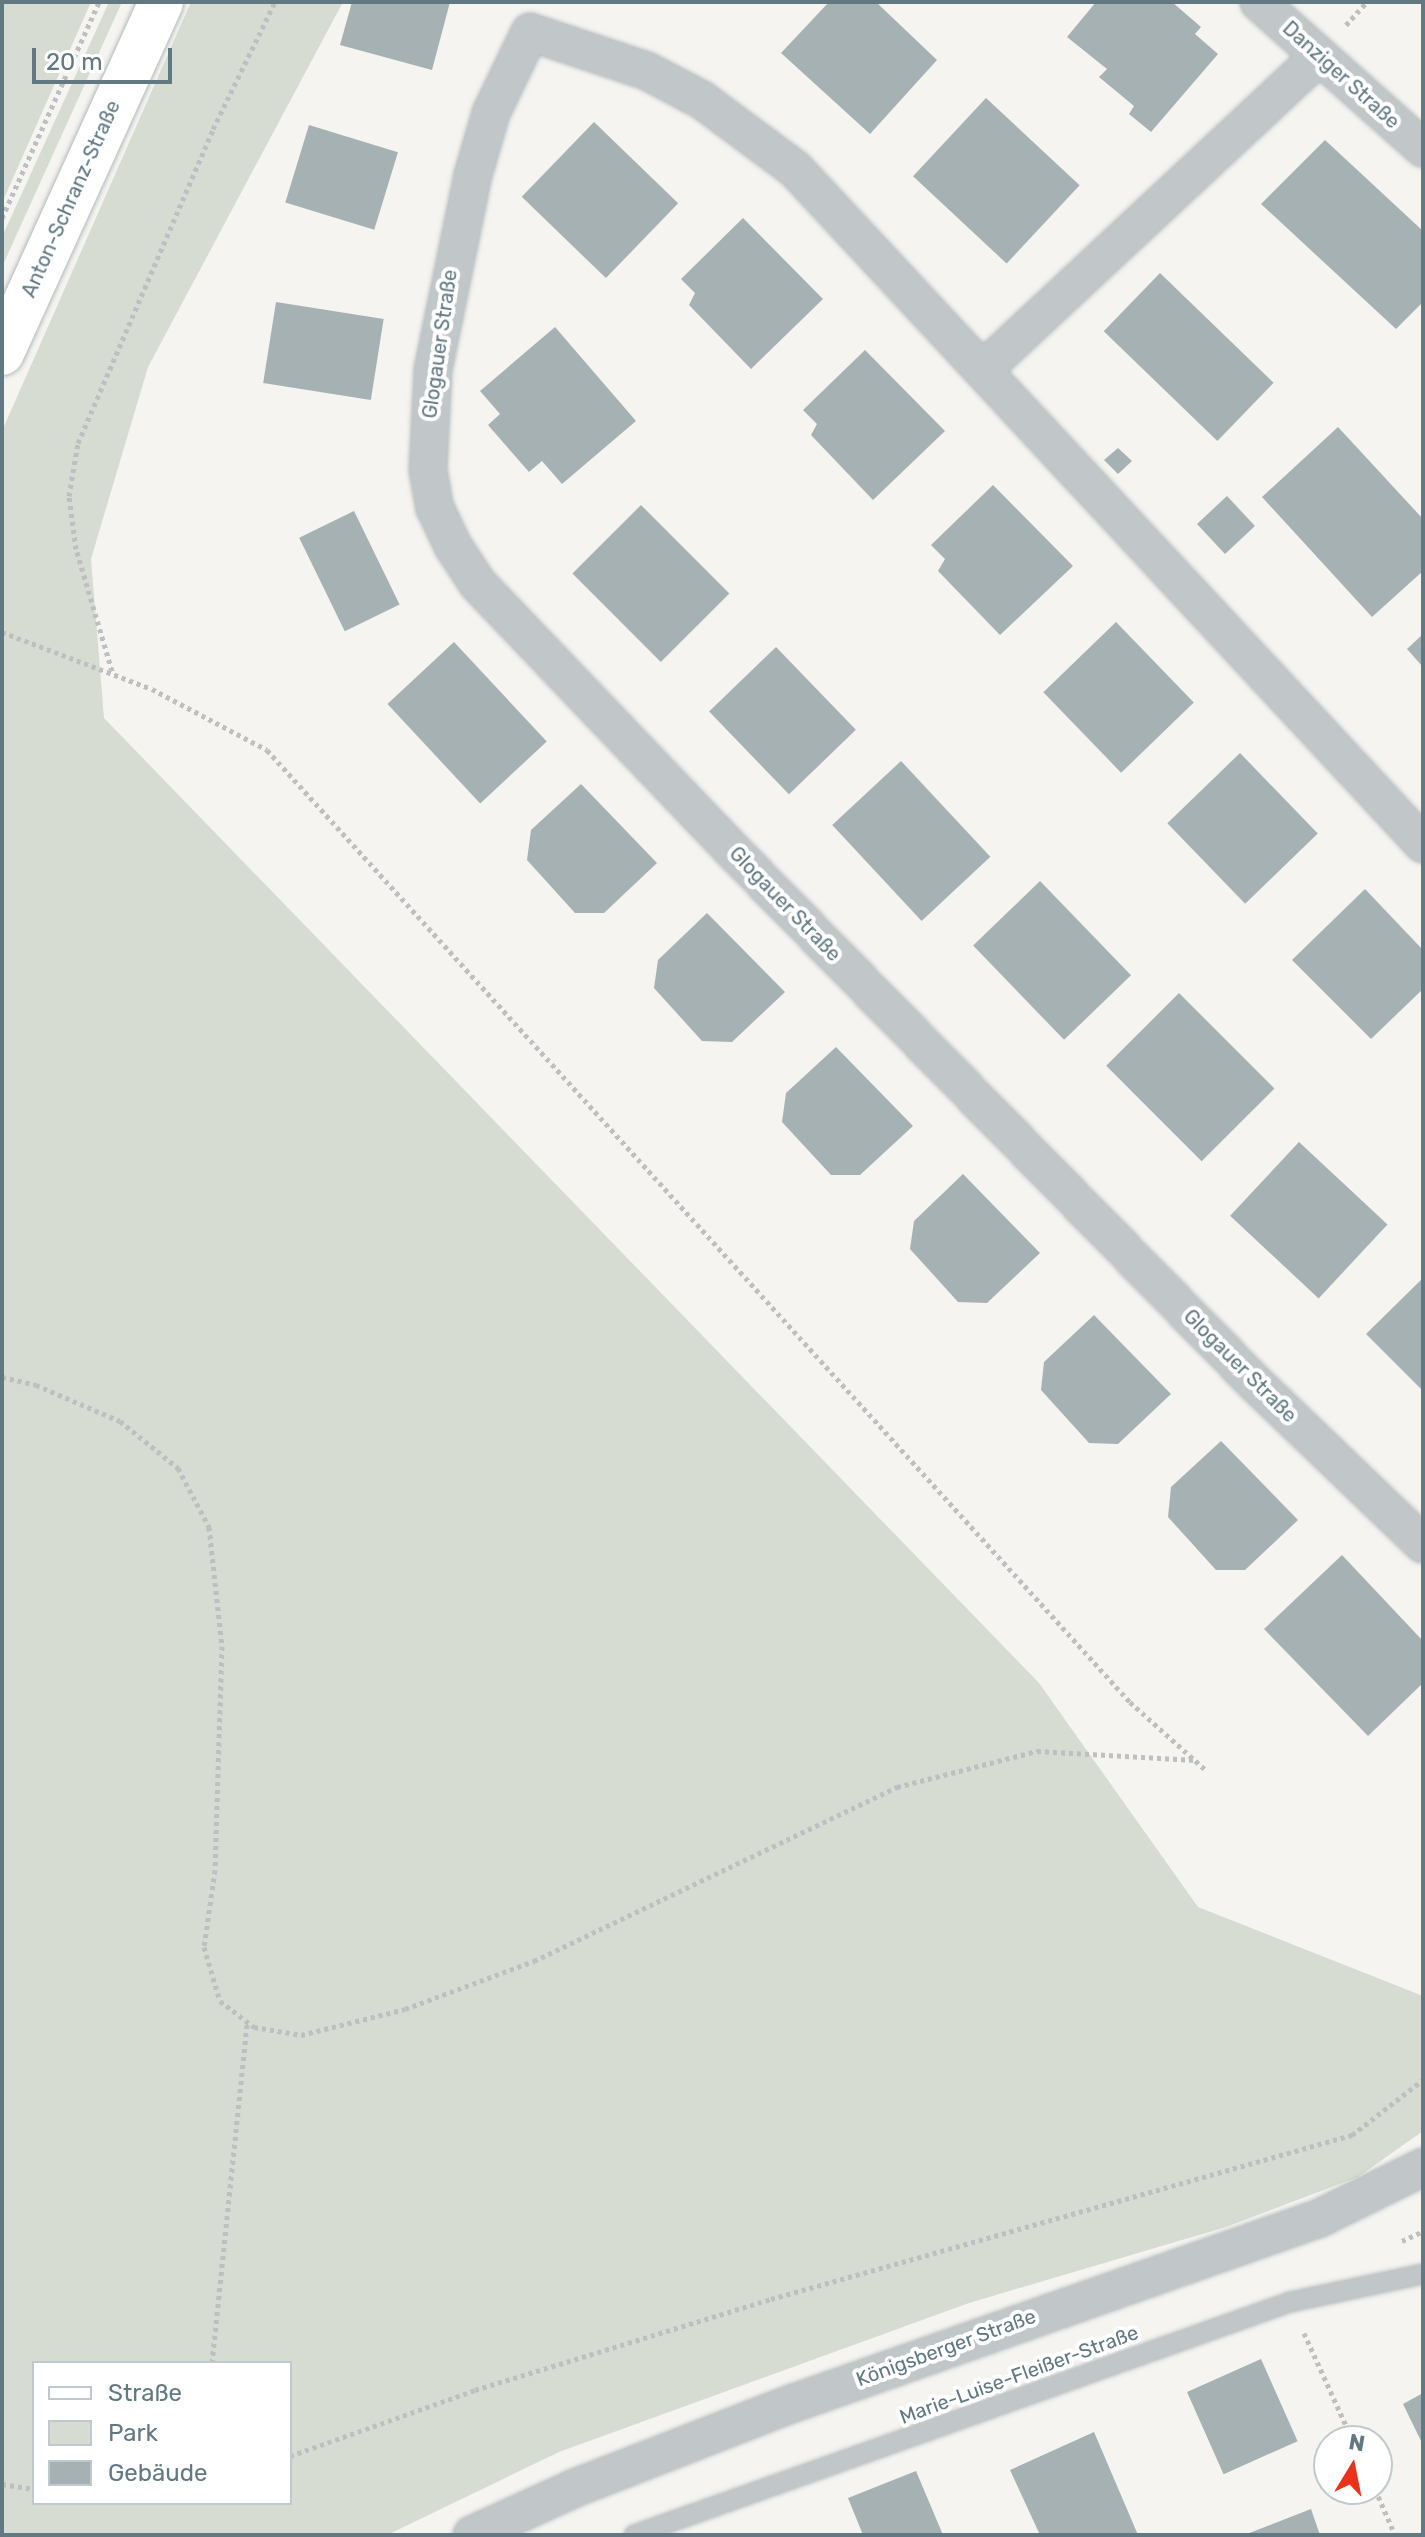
<!DOCTYPE html>
<html>
<head>
<meta charset="utf-8">
<style>
	body { margin:0 }
	#map { position:relative; width:1425px; height:2537px; overflow:hidden; background:#f5f4f0; font-family:Rubik,sans-serif }
	div>[style] { position:absolute }
	[style*='--x'] { left:calc(var(--x)*1px); top:calc(var(--y)*1px); width:calc(var(--w)*1px); rotate:calc(var(--a)*1deg) }
	.green>* { inset:0; background:#d6dcd1 }
	.building>* { inset:0; background:#a6b1b4; transform-origin:0 0 }
	.path>* { height:5px; margin-top:-2.5px; transform-origin:0; background:repeating-linear-gradient(90deg,#bdbfc1 0 4px,transparent 0 8px) }
	.roads { filter:drop-shadow(0 0 2px #b3babd) drop-shadow(0 0 2px #b3babd) }
	.lane>* { height:18px; margin:-9px; padding:0 9px; transform-origin:9px; border-radius:9px; background:#c1c6c8 }
	.street>* { height:36px; margin:-18px; padding:0 18px; transform-origin:18px; border-radius:18px; background:#c1c6c8 }
	.secondary>* { height:44px; margin:-22px; padding:0 22px; transform-origin:22px; border-radius:22px; background:#fff }
	span { translate:-50% -50%; white-space:nowrap; text-align:center; line-height:1.15; -webkit-text-stroke:8px #fff; paint-order:stroke }
	.street-label { font-size:20px; color:#627883 }
	.frame { position:absolute; inset:0; border:4px solid #627883; pointer-events:none }
	.legend { position:absolute; left:32px; top:2361px; width:260px; height:144px; box-sizing:border-box; background:#fff; border:2px solid #c0c9cd; margin:0; padding:10px 14px; list-style:none; font-size:24px; color:#627883 }
	.legend li { display:flex; align-items:center; gap:16px; height:40px }
	.legend b { width:40px; border:2px solid #c0c9cd }
	.north { position:absolute; left:1313px; top:2425px; width:80px; height:80px; box-sizing:border-box; background:#fff; border:2px solid #c0c9cd; border-radius:50%; rotate:10deg; font-size:22px; font-weight:700; line-height:32px; text-align:center; color:#627883 }
	.north::after { content:''; display:block; margin:auto; width:28px; height:36px; background:#eb3119; clip-path:polygon(50% 0,100% 100%,50% 72%,0 100%) }
	.scale { position:absolute; left:32px; top:48px; width:140px; height:36px; box-sizing:border-box; border:4px solid #627883; border-top:0; padding-left:10px; font-size:24px; line-height:28px; white-space:nowrap; color:#627883; -webkit-text-stroke:6px #fff; paint-order:stroke }
</style>
</head>
<body>
<div id="map">
	<div class="green">
		<i style="clip-path:polygon(2px 2px,91px 2px,2px 203px)"></i>
		<i style="clip-path:polygon(109px 2px,122px 2px,2px 267px,2px 237px)"></i>
		<i style="clip-path:polygon(evenodd,191px 2px,343px 2px,148px 367px,91px 559px,104px 718px,1039px 1683px,1198px 1907px,1423px 1996px,1423px 2131px,1358px 2177px,1226px 2227px,969px 2303px,559px 2452px,387px 2535px,2px 2535px,2px 431px,191px 2px,34px 2363px,290px 2363px,290px 2503px,34px 2503px,34px 2363px)"></i>
	</div>
	<div class="building">
		<i style="clip-path:polygon(352px 2px,450px 2px,432px 70px,340px 45px)"></i>
		<i style="clip-path:polygon(829px 2px,876px 2px,937px 60px,870px 134px,781px 53px)"></i>
		<i style="clip-path:polygon(1096px 2px,1172px 2px,1201px 27px,1195px 34px,1218px 54px,1151px 132px,1129px 114px,1134px 106px,1099px 77px,1107px 69px,1067px 37px)"></i>
		<i style="left:986px;top:98px;width:128px;height:107px;rotate:43deg"></i>
		<i style="left:594px;top:122px;width:117px;height:104px;rotate:44deg"></i>
		<i style="left:309px;top:125px;width:93px;height:81px;rotate:17deg"></i>
		<i style="clip-path:polygon(1325px 140px,1423px 231px,1423px 302px,1396px 329px,1261px 204px)"></i>
		<i style="clip-path:polygon(743px 218px,823px 299px,751px 369px,689px 305px,695px 293px,681px 279px)"></i>
		<i style="left:1160px;top:273px;width:158px;height:81px;rotate:44deg"></i>
		<i style="left:276px;top:302px;width:109px;height:82px;rotate:9deg"></i>
		<i style="clip-path:polygon(555px 327px,636px 421px,562px 484px,542px 461px,529px 472px,488px 425px,500px 414px,480px 391px)"></i>
		<i style="clip-path:polygon(865px 350px,945px 431px,873px 500px,811px 435px,817px 424px,803px 410px)"></i>
		<i style="clip-path:polygon(1338px 427px,1423px 519px,1423px 571px,1372px 617px,1262px 497px)"></i>
		<i style="clip-path:polygon(1118px 448px,1132px 461px,1118px 474px,1104px 460px)"></i>
		<i style="clip-path:polygon(993px 485px,1073px 566px,1000px 635px,938px 571px,945px 559px,931px 545px)"></i>
		<i style="left:1227px;top:496px;width:41px;height:41px;rotate:47deg"></i>
		<i style="left:641px;top:505px;width:125px;height:97px;rotate:45deg"></i>
		<i style="left:354px;top:511px;width:104px;height:61px;rotate:64deg"></i>
		<i style="left:1116px;top:622px;width:112px;height:101px;rotate:46deg"></i>
		<i style="clip-path:polygon(1423px 634px,1423px 667px,1407px 649px)"></i>
		<i style="left:454px;top:642px;width:136px;height:91px;rotate:47deg"></i>
		<i style="left:776px;top:647px;width:115px;height:93px;rotate:46deg"></i>
		<i style="left:1240px;top:753px;width:112px;height:101px;rotate:46deg"></i>
		<i style="left:901px;top:761px;width:131px;height:94px;rotate:47deg"></i>
		<i style="clip-path:polygon(581px 784px,657px 863px,604px 913px,575px 913px,527px 860px,531px 830px)"></i>
		<i style="left:1040px;top:881px;width:131px;height:93px;rotate:46deg"></i>
		<i style="clip-path:polygon(1365px 889px,1423px 950px,1423px 989px,1371px 1039px,1292px 960px)"></i>
		<i style="clip-path:polygon(707px 913px,785px 992px,732px 1042px,702px 1041px,654px 988px,658px 960px)"></i>
		<i style="left:1179px;top:993px;width:135px;height:103px;rotate:45deg"></i>
		<i style="clip-path:polygon(836px 1047px,913px 1126px,860px 1175px,831px 1175px,782px 1122px,786px 1093px)"></i>
		<i style="left:1299px;top:1142px;width:121px;height:101px;rotate:43deg"></i>
		<i style="clip-path:polygon(963px 1174px,1040px 1253px,987px 1303px,958px 1302px,910px 1249px,914px 1221px)"></i>
		<i style="clip-path:polygon(1423px 1278px,1423px 1391px,1366px 1334px)"></i>
		<i style="clip-path:polygon(1094px 1315px,1171px 1394px,1118px 1444px,1089px 1443px,1041px 1390px,1044px 1362px)"></i>
		<i style="clip-path:polygon(1221px 1441px,1298px 1520px,1245px 1570px,1216px 1570px,1168px 1517px,1171px 1487px)"></i>
		<i style="clip-path:polygon(1342px 1555px,1423px 1641px,1423px 1683px,1368px 1736px,1264px 1629px)"></i>
		<i style="left:1261px;top:2359px;width:90px;height:81px;rotate:66deg"></i>
		<i style="clip-path:polygon(1423px 2393px,1423px 2445px,1403px 2404px)"></i>
		<i style="clip-path:polygon(1094px 2432px,1138px 2535px,1040px 2535px,1010px 2470px)"></i>
		<i style="clip-path:polygon(916px 2471px,943px 2535px,863px 2535px,848px 2498px)"></i>
		<i style="clip-path:polygon(1311px 2509px,1320px 2535px,1244px 2535px)"></i>
	</div>
	<div class="path">
		<i style="--x:1346;--y:25;--w:31;--a:-48"></i>
		<i style="--x:2;--y:218;--w:237;--a:-65.8"></i>
		<i style="--x:2;--y:632;--w:160;--a:20.8"></i>
		<i style="--x:152;--y:689;--w:130;--a:27.9"></i>
		<i style="--x:267;--y:750;--w:1285;--a:47.81"></i>
		<i style="--x:1130;--y:1702;--w:103;--a:41.9"></i>
		<i style="--x:112;--y:671;--w:127;--a:-106.4"></i>
		<i style="--x:76;--y:549;--w:53;--a:-97.5"></i>
		<i style="--x:69;--y:496;--w:54;--a:-80.4"></i>
		<i style="--x:78;--y:443;--w:342;--a:-66.7"></i>
		<i style="--x:213;--y:129;--w:141;--a:-64"></i>
		<i style="--x:2;--y:1377;--w:35;--a:13"></i>
		<i style="--x:36;--y:1385;--w:91;--a:23.2"></i>
		<i style="--x:120;--y:1421;--w:75;--a:39"></i>
		<i style="--x:178;--y:1468;--w:67;--a:62.3"></i>
		<i style="--x:209;--y:1527;--w:120;--a:83.8"></i>
		<i style="--x:222;--y:1646;--w:224;--a:91.8"></i>
		<i style="--x:215;--y:1870;--w:78;--a:98.1"></i>
		<i style="--x:204;--y:1947;--w:56;--a:73.5"></i>
		<i style="--x:220;--y:2001;--w:43;--a:37.4"></i>
		<i style="--x:254;--y:2027;--w:48;--a:9.7"></i>
		<i style="--x:301;--y:2035;--w:107;--a:-14"></i>
		<i style="--x:405;--y:2009;--w:138;--a:-20.4"></i>
		<i style="--x:534;--y:1961;--w:403;--a:-25.6"></i>
		<i style="--x:897;--y:1787;--w:145;--a:-14.4"></i>
		<i style="--x:1037;--y:1751;--w:158;--a:3.3"></i>
		<i style="--x:1402;--y:2241;--w:23;--a:-25"></i>
		<i style="--x:1304;--y:2333;--w:119;--a:65.6"></i>
		<i style="--x:212;--y:2363;--w:342;--a:-84.1"></i>
		<i style="--x:290;--y:2456;--w:196;--a:-19.6"></i>
		<i style="--x:475;--y:2390;--w:310;--a:-17.1"></i>
		<i style="--x:771;--y:2299;--w:604;--a:-15.76"></i>
		<i style="--x:1352;--y:2135;--w:90;--a:-37.8"></i>
		<i style="--x:2;--y:2484;--w:32;--a:9"></i>
		<i style="--x:1375;--y:2489;--w:50;--a:66.5"></i>
	</div>
	<div class="roads">
		<div class="lane">
			<i style="--x:634;--y:2535;--w:696;--a:-19.55"></i>
			<i style="--x:1290;--y:2302;--w:136;--a:-11.9"></i>
		</div>
		<div class="street">
			<i style="--x:1259;--y:2;--w:220;--a:41.7"></i>
			<i style="--x:985;--y:368;--w:457;--a:-43"></i>
			<i style="--x:1423;--y:844;--w:922;--a:-132.93"></i>
			<i style="--x:795;--y:169;--w:116;--a:-143.4"></i>
			<i style="--x:702;--y:100;--w:62;--a:-152.2"></i>
			<i style="--x:647;--y:71;--w:123;--a:-161.6"></i>
			<i style="--x:530;--y:32;--w:90;--a:115.7"></i>
			<i style="--x:491;--y:113;--w:65;--a:106.2"></i>
			<i style="--x:473;--y:175;--w:199;--a:101.6"></i>
			<i style="--x:433;--y:370;--w:100;--a:92.9"></i>
			<i style="--x:428;--y:470;--w:39;--a:80"></i>
			<i style="--x:435;--y:508;--w:42;--a:64.7"></i>
			<i style="--x:453;--y:546;--w:45;--a:56.7"></i>
			<i style="--x:478;--y:584;--w:371;--a:46.3"></i>
			<i style="--x:734;--y:852;--w:745;--a:45.54"></i>
			<i style="--x:1256;--y:1384;--w:231;--a:43.8"></i>
			<i style="--x:472;--y:2535;--w:113;--a:-24.5"></i>
			<i style="--x:575;--y:2488;--w:232;--a:-21.3"></i>
			<i style="--x:791;--y:2404;--w:561;--a:-19.37"></i>
			<i style="--x:1320;--y:2218;--w:115;--a:-26.3"></i>
		</div>
		<div class="secondary">
			<i style="--x:2;--y:353;--w:385;--a:-65.6"></i>
		</div>
	</div>
	<div class="street-label">
		<span style="left:1341px;top:75px;rotate:42deg">Danziger Straße</span>
		<span style="left:71px;top:199px;rotate:-66deg">Anton-Schranz-Straße</span>
		<span style="left:440px;top:344px;rotate:-82deg">Glogauer Straße</span>
		<span style="left:785px;top:904px;rotate:46deg">Glogauer Straße</span>
		<span style="left:1240px;top:1366px;rotate:45deg">Glogauer Straße</span>
		<span style="left:946px;top:2348px;rotate:-20deg">Königsberger Straße</span>
		<span style="left:1019px;top:2375px;rotate:-20deg">Marie-Luise-Fleißer-Straße</span>
	</div>
	<div class="frame"></div>
	<ul class="legend">
	<li><b style="height:10px;background:#fff"></b>Straße</li>
	<li><b style="height:22px;background:#d6dcd1"></b>Park</li>
	<li><b style="height:22px;background:#a6b1b4"></b>Gebäude</li>
	</ul>
	<div class="north">N</div>
	<div class="scale">20 m</div>
</div>
</body>
</html>
